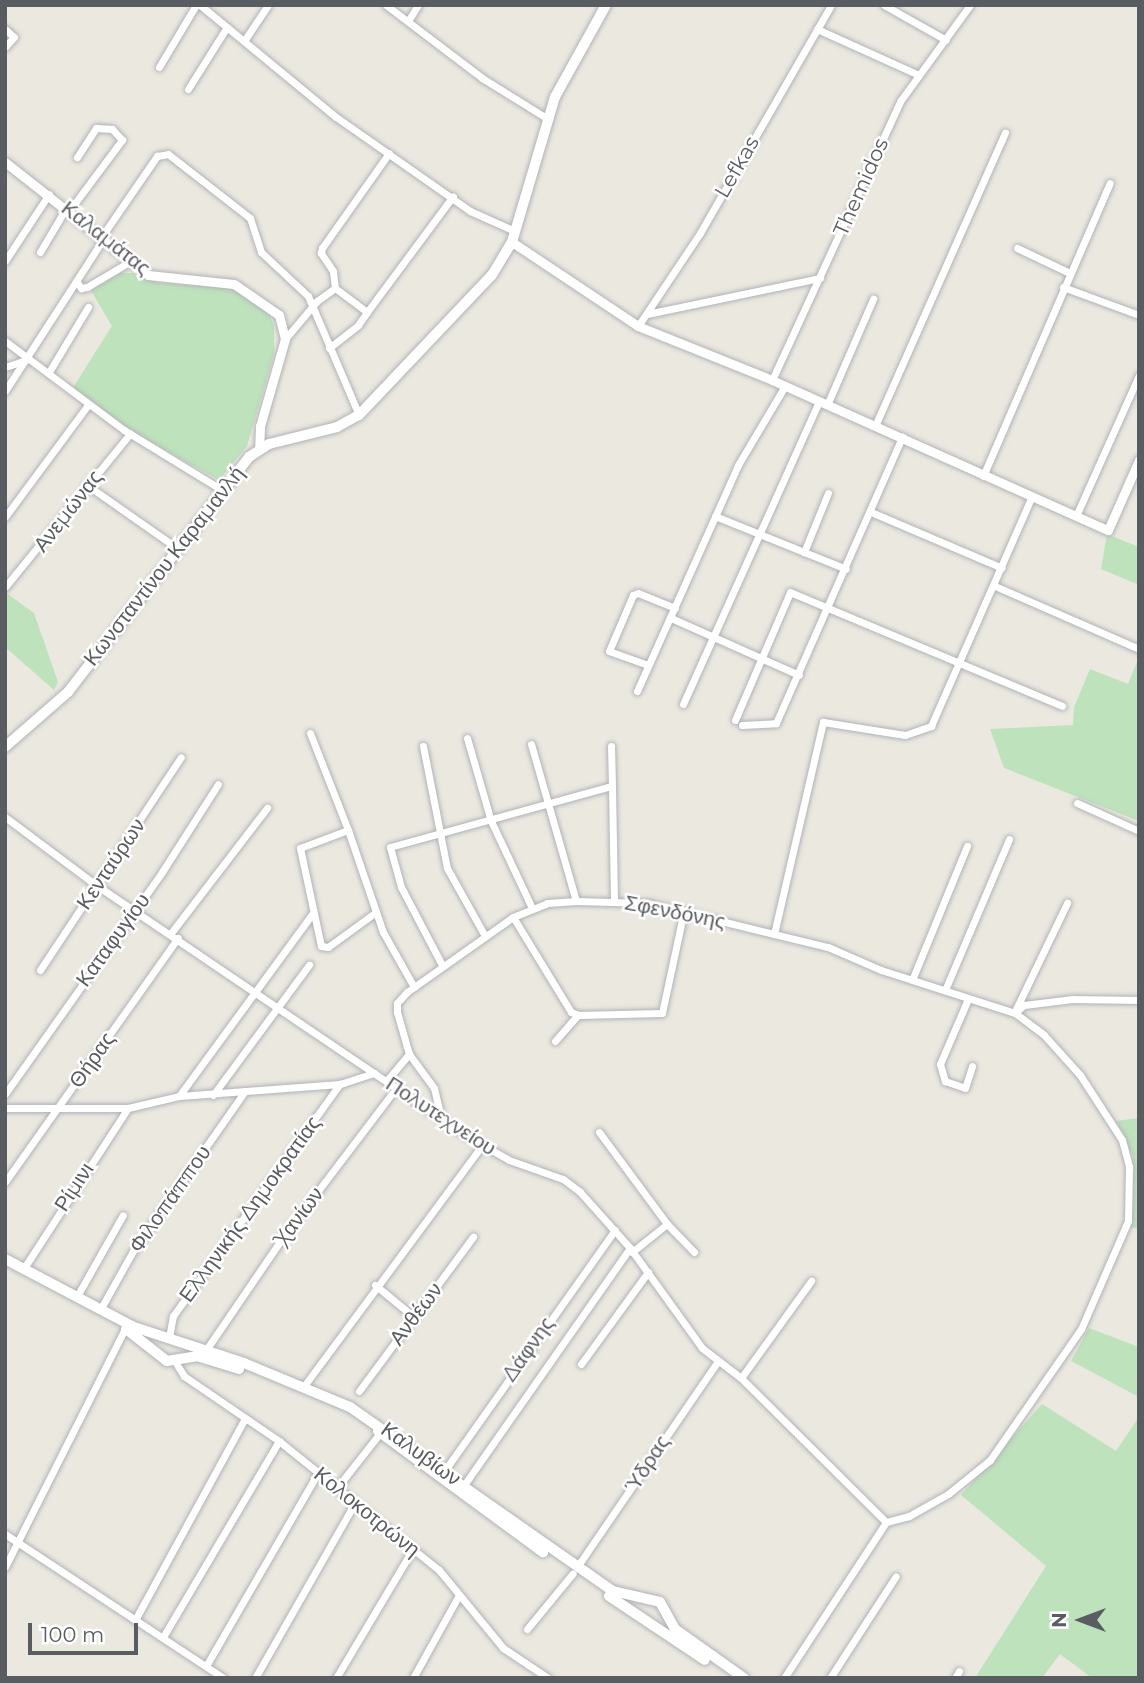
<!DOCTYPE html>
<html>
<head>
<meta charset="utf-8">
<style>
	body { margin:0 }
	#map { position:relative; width:1144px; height:1683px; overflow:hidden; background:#ebe8e0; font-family:Montserrat,sans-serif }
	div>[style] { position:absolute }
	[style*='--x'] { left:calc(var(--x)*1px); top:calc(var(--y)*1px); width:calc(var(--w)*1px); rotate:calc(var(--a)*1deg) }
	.green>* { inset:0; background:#bee2bc }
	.roads { filter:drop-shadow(0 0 2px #b1b3b7) drop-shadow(0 0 2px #b1b3b7) }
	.minor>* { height:7px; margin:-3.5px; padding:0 3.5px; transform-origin:3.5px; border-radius:3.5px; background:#fff }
	.tertiary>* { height:9px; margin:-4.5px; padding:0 4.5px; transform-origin:4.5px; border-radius:4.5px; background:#fff }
	.secondary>* { height:10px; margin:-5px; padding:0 5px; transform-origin:5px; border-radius:5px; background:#fff }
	span { translate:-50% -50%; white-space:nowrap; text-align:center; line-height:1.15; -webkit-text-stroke:5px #fff; paint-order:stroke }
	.street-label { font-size:21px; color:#595c60 }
	.frame { position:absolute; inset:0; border:7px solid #595c60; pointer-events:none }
	.north { position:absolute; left:1046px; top:1585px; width:70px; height:70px; -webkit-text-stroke:5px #fff; paint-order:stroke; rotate:270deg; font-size:19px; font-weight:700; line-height:28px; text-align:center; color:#595c60 }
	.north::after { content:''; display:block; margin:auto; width:24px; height:32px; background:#595c60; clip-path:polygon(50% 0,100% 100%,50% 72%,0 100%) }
	.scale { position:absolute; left:28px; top:1623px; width:110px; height:32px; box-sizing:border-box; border:4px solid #595c60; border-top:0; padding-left:9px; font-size:21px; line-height:24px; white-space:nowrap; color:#595c60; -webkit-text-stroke:5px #fff; paint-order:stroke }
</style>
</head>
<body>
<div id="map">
	<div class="green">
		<i style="clip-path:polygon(120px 273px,133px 273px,158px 283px,231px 288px,269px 314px,274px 325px,274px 354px,247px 446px,219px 480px,131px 431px,76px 391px,74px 386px,112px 326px,91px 291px)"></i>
		<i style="clip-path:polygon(1107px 534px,1139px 547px,1139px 585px,1101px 569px)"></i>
		<i style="clip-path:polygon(5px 592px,34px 613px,58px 682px,54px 690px,5px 647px)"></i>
		<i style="clip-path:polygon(1139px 657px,1139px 821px,1004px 768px,990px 729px,1073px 725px,1074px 707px,1090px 669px,1128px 684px)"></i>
		<i style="clip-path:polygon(1139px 1118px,1139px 1229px,1131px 1227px,1133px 1156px,1116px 1121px)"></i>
		<i style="clip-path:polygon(1089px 1328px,1139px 1347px,1139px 1397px,1071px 1361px)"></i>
		<i style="clip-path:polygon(1042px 1404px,1116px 1451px,1139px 1417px,1139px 1678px,1092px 1678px,1060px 1654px,1042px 1678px,975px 1678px,1046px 1566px,961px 1495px)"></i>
	</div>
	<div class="roads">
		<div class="minor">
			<i style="--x:200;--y:5;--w:176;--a:39.5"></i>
			<i style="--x:336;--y:117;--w:164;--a:35"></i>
			<i style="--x:470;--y:211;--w:49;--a:24"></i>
			<i style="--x:386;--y:5;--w:121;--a:37.2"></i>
			<i style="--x:482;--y:78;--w:78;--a:31.8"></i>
			<i style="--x:884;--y:5;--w:71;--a:29.4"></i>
			<i style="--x:408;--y:21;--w:19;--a:-58"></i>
			<i style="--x:5;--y:29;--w:12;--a:42"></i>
			<i style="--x:14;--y:37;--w:13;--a:132"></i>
			<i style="--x:817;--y:29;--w:112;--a:24.3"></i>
			<i style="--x:244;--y:41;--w:43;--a:-56.3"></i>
			<i style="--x:159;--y:67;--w:72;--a:-59.2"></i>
			<i style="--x:188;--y:89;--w:73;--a:-57.8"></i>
			<i style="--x:69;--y:211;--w:89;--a:-53.3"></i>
			<i style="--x:122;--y:140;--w:15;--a:-132"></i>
			<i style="--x:112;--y:129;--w:16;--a:-176"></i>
			<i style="--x:96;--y:128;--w:35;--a:123"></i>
			<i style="--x:100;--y:239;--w:101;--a:-55.5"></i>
			<i style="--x:157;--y:156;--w:11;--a:-10"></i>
			<i style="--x:168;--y:154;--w:104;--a:38"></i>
			<i style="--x:250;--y:218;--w:36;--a:72"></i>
			<i style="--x:261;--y:252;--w:64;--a:43.1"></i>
			<i style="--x:308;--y:296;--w:129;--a:66.8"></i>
			<i style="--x:1017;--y:248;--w:59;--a:25.3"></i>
			<i style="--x:40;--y:252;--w:51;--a:-59.4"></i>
			<i style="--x:5;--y:261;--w:80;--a:-56.7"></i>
			<i style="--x:76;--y:281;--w:9;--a:54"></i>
			<i style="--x:81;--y:288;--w:6;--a:-9"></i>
			<i style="--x:87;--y:287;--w:49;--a:-30.8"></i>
			<i style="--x:1063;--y:287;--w:81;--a:20.2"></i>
			<i style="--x:367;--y:312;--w:144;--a:-53.4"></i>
			<i style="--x:647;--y:314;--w:177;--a:-11.8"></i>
			<i style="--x:638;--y:326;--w:112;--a:-56.3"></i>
			<i style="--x:700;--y:233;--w:263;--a:-60.1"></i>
			<i style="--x:285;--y:339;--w:50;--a:-49.9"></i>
			<i style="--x:317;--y:301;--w:22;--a:-36"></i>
			<i style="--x:5;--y:341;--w:149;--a:36.8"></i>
			<i style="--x:124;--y:430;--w:115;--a:31.5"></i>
			<i style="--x:329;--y:348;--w:37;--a:-38"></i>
			<i style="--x:358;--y:325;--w:16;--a:-55"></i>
			<i style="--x:367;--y:312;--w:40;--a:-143"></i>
			<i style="--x:335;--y:288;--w:17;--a:-97"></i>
			<i style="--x:333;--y:271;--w:22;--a:-124"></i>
			<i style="--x:321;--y:253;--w:5;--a:-79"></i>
			<i style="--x:322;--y:248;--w:116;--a:-54.8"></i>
			<i style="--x:5;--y:367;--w:22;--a:-18"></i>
			<i style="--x:49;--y:372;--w:76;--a:-59"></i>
			<i style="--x:772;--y:380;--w:308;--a:-65.3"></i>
			<i style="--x:901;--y:100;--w:117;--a:-54"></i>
			<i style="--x:5;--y:391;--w:179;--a:-57.1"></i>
			<i style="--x:827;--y:405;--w:116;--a:-66.5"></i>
			<i style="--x:875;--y:426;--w:321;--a:-66.1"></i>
			<i style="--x:983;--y:476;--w:319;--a:-66.6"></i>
			<i style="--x:87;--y:485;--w:110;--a:35"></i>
			<i style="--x:828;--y:493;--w:64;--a:112.1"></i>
			<i style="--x:804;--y:552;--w:45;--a:22"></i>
			<i style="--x:871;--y:512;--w:142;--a:23.1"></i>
			<i style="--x:715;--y:516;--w:96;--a:22"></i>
			<i style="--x:1076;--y:516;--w:154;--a:-65.9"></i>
			<i style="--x:5;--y:517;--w:139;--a:-53.5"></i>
			<i style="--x:995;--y:586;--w:157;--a:23.6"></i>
			<i style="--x:5;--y:587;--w:198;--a:-50.8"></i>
			<i style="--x:671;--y:618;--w:140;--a:24"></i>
			<i style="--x:648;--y:665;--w:41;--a:-160.3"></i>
			<i style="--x:609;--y:651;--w:61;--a:-66.8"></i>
			<i style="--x:633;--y:595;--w:5;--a:-22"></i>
			<i style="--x:638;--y:593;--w:40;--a:22"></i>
			<i style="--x:637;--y:691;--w:248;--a:-65.9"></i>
			<i style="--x:738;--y:465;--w:92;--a:-59.3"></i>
			<i style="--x:683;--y:704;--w:332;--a:-65.8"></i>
			<i style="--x:735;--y:720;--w:139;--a:-66.7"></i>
			<i style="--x:790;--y:592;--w:295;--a:22.7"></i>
			<i style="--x:742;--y:725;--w:34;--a:-3"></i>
			<i style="--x:776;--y:723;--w:313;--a:-66.2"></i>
			<i style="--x:310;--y:733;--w:104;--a:68.6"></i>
			<i style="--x:467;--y:738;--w:86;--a:73.9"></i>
			<i style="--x:491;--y:821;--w:96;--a:64.8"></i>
			<i style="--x:531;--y:744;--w:163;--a:74"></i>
			<i style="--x:423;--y:746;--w:124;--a:78.9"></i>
			<i style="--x:447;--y:868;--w:78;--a:60.8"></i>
			<i style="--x:612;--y:786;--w:115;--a:89"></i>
			<i style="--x:1077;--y:803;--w:68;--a:24.3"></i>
			<i style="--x:5;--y:817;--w:114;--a:36.8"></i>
			<i style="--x:96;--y:885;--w:448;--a:34.1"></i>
			<i style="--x:467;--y:1136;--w:48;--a:29.7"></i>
			<i style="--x:509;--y:1160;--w:57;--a:19.4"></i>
			<i style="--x:563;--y:1179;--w:21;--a:37"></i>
			<i style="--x:580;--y:1192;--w:75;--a:48.2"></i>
			<i style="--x:630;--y:1248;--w:123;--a:54.2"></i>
			<i style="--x:702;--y:1348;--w:49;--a:37.6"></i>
			<i style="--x:741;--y:1378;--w:204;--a:44.8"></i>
			<i style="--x:376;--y:912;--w:59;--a:143.9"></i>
			<i style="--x:328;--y:947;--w:7;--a:-172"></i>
			<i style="--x:321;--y:946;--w:100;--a:-102.1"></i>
			<i style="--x:300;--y:848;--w:51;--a:-20.6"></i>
			<i style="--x:348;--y:830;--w:108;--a:71.1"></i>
			<i style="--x:383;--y:932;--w:63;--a:60.6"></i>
			<i style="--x:513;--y:917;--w:111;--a:58.6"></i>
			<i style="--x:571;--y:1012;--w:8;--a:23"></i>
			<i style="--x:171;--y:933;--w:158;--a:-52.5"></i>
			<i style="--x:774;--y:934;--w:218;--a:-77"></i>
			<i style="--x:823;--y:722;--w:83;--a:9"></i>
			<i style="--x:905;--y:735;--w:28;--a:-19"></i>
			<i style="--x:931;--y:726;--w:249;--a:-66.3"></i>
			<i style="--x:442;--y:965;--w:88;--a:-117.7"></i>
			<i style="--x:401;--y:887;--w:41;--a:-105.4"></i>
			<i style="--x:390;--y:847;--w:230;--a:-15.4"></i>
			<i style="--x:612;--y:786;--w:40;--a:-91.4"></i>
			<i style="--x:40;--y:970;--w:255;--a:-56.5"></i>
			<i style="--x:912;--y:980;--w:145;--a:-67.7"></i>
			<i style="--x:945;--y:990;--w:164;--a:-67"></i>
			<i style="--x:968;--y:999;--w:71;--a:113.3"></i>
			<i style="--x:940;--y:1064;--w:18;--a:74"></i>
			<i style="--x:945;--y:1081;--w:21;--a:19"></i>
			<i style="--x:965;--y:1088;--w:23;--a:-72"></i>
			<i style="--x:1016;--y:1009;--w:118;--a:-64.3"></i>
			<i style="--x:1015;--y:1013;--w:12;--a:-42"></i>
			<i style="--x:1024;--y:1005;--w:49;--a:-7"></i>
			<i style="--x:1073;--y:999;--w:66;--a:0.9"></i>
			<i style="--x:555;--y:1041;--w:35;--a:-49"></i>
			<i style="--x:578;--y:1015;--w:84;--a:-1.4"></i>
			<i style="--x:662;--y:1013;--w:105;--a:-77.9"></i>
			<i style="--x:409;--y:1054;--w:42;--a:53.7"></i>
			<i style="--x:434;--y:1088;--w:28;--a:77"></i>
			<i style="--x:388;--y:1079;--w:33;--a:-50"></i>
			<i style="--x:409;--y:1054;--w:44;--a:-105.9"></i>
			<i style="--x:397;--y:1012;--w:9;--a:-90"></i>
			<i style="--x:397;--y:1003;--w:15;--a:-48"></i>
			<i style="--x:407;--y:992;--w:130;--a:-35.3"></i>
			<i style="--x:513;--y:917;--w:37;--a:-22"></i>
			<i style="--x:547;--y:903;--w:29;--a:-4"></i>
			<i style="--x:576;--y:901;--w:71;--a:1.6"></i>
			<i style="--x:647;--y:903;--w:186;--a:13.7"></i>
			<i style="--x:828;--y:947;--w:58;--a:23.5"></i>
			<i style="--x:881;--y:970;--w:141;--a:17.8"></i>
			<i style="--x:1015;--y:1013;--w:36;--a:37"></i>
			<i style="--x:1044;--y:1035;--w:54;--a:48"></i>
			<i style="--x:1080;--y:1075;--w:77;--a:57.1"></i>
			<i style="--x:1122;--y:1140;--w:28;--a:75"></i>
			<i style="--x:1129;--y:1167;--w:54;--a:91.1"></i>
			<i style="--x:1128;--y:1221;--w:118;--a:113.5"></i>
			<i style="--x:1081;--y:1329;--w:160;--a:124.8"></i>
			<i style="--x:990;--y:1460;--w:54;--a:141"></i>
			<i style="--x:948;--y:1494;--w:45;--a:150.6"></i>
			<i style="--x:909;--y:1516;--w:24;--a:165"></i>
			<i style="--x:5;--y:1094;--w:272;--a:-54.7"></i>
			<i style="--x:162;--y:872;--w:104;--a:-57.5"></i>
			<i style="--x:213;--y:1095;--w:162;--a:-53.6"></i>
			<i style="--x:179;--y:1096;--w:225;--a:-53.8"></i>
			<i style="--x:5;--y:1108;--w:123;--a:0"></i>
			<i style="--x:128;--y:1108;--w:52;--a:-13.2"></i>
			<i style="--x:179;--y:1096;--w:161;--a:-4.3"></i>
			<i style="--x:340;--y:1084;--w:36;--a:-18"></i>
			<i style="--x:599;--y:1132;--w:114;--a:53.5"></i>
			<i style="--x:5;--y:1182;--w:299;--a:-54.7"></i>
			<i style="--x:632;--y:1252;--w:45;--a:-38.7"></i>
			<i style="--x:667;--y:1224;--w:39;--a:46"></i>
			<i style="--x:24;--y:1268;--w:191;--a:-57"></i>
			<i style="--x:375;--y:1285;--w:50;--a:39.4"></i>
			<i style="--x:76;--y:1298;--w:95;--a:-60.5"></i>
			<i style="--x:100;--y:1310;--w:68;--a:-60.8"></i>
			<i style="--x:133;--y:1251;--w:195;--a:-55"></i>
			<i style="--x:169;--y:1338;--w:22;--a:-80"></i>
			<i style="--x:173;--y:1316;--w:286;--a:-54.3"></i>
			<i style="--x:206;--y:1350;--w:137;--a:-55.7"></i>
			<i style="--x:283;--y:1237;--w:188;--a:-52.8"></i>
			<i style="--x:174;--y:1360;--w:19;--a:58"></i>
			<i style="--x:184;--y:1376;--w:115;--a:34.4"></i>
			<i style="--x:279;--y:1441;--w:206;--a:38.9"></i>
			<i style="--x:439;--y:1570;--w:101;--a:50.6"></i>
			<i style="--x:503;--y:1648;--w:54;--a:33.7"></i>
			<i style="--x:581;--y:1364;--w:114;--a:-53.9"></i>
			<i style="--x:741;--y:1378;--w:120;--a:-54.2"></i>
			<i style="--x:304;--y:1386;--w:301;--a:-53.5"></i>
			<i style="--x:359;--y:1391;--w:192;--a:-53.5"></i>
			<i style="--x:445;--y:1470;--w:294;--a:-54.7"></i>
			<i style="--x:464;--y:1485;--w:289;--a:-55"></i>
			<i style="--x:336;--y:1489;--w:71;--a:-51.8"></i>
			<i style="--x:5;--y:1534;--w:261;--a:33.4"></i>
			<i style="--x:5;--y:1567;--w:267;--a:-63.3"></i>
			<i style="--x:577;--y:1567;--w:250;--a:-55.6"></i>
			<i style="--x:135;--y:1620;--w:230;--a:-61.4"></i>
			<i style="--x:527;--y:1629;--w:72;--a:-50.6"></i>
			<i style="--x:163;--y:1637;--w:228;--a:-59.4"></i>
			<i style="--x:206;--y:1666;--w:223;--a:-59.9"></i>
			<i style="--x:255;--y:1678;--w:202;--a:-60.3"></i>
			<i style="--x:336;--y:1678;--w:150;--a:-59.2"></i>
			<i style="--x:413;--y:1678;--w:95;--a:-61"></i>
			<i style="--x:784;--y:1678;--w:186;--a:-56.8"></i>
			<i style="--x:830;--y:1678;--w:121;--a:-57.1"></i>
			<i style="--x:955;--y:1678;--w:8;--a:-60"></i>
		</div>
		<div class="tertiary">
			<i style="--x:5;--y:162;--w:182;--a:38.3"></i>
			<i style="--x:148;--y:275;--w:86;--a:6"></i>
			<i style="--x:234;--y:284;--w:55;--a:34.6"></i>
			<i style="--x:279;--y:315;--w:25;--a:76"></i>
			<i style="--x:285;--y:339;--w:91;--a:106"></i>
			<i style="--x:260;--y:426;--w:23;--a:92"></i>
			<i style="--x:512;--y:242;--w:151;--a:33.7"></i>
			<i style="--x:638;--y:326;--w:144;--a:21.9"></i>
			<i style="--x:772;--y:380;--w:368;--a:24.1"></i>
			<i style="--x:1108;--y:530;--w:77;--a:-66.1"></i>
		</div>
		<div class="secondary">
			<i style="--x:5;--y:747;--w:84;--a:-41.1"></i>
			<i style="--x:68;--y:692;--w:297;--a:-52.4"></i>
			<i style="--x:249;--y:457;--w:24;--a:-33"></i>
			<i style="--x:269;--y:444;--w:70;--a:-14"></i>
			<i style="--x:337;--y:427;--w:25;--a:-29"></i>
			<i style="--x:359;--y:415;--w:193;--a:-46.5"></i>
			<i style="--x:492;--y:275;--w:39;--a:-59"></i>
			<i style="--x:512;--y:242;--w:151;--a:-73.5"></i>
			<i style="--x:555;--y:97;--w:105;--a:-61"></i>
			<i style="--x:5;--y:1259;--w:146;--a:27.8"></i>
			<i style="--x:134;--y:1327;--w:116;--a:18.1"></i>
			<i style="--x:244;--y:1363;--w:115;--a:22.5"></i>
			<i style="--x:350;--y:1407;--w:321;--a:35"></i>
			<i style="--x:613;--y:1591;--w:48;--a:13.2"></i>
			<i style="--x:660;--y:1602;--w:31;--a:61"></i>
			<i style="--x:675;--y:1629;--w:85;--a:35.4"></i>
			<i style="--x:126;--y:1329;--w:52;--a:38"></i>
			<i style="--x:167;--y:1361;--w:30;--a:-9"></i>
			<i style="--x:197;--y:1356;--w:44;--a:17.2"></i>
			<i style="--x:378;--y:1431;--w:205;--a:36.3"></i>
			<i style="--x:609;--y:1596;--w:115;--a:33.7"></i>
		</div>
	</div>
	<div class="street-label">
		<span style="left:737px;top:167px;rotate:-60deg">Lefkas</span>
		<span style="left:861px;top:187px;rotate:-66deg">Themidos</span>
		<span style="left:106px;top:238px;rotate:38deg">Καλαμάτας</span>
		<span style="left:68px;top:511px;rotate:-52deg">Ανεμώνας</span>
		<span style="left:164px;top:566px;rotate:-52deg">Κωνσταντίνου Καραμανλή</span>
		<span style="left:111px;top:864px;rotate:-56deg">Κενταύρων</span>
		<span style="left:675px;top:912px;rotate:11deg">Σφενδόνης</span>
		<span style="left:113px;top:940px;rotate:-54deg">Καταφυγίου</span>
		<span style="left:92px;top:1060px;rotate:-55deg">Θήρας</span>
		<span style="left:441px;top:1116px;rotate:33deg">Πολυτεχνείου</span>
		<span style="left:74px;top:1187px;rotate:-57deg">Ρίμινι</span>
		<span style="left:170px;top:1199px;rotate:-55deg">Φιλοπάππου</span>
		<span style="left:250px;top:1209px;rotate:-54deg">Ελληνικής Δημοκρατίας</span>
		<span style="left:299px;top:1216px;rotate:-53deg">Χανίων</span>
		<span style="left:416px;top:1314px;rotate:-53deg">Ανθέων</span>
		<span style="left:528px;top:1349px;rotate:-55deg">Δάφνης</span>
		<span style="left:421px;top:1454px;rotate:36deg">Καλυβίων</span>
		<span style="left:647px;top:1464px;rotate:-57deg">Ύδρας</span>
		<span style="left:367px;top:1512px;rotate:39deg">Κολοκοτρώνη</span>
	</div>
	<div class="frame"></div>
	<div class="north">N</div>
	<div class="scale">100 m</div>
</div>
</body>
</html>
